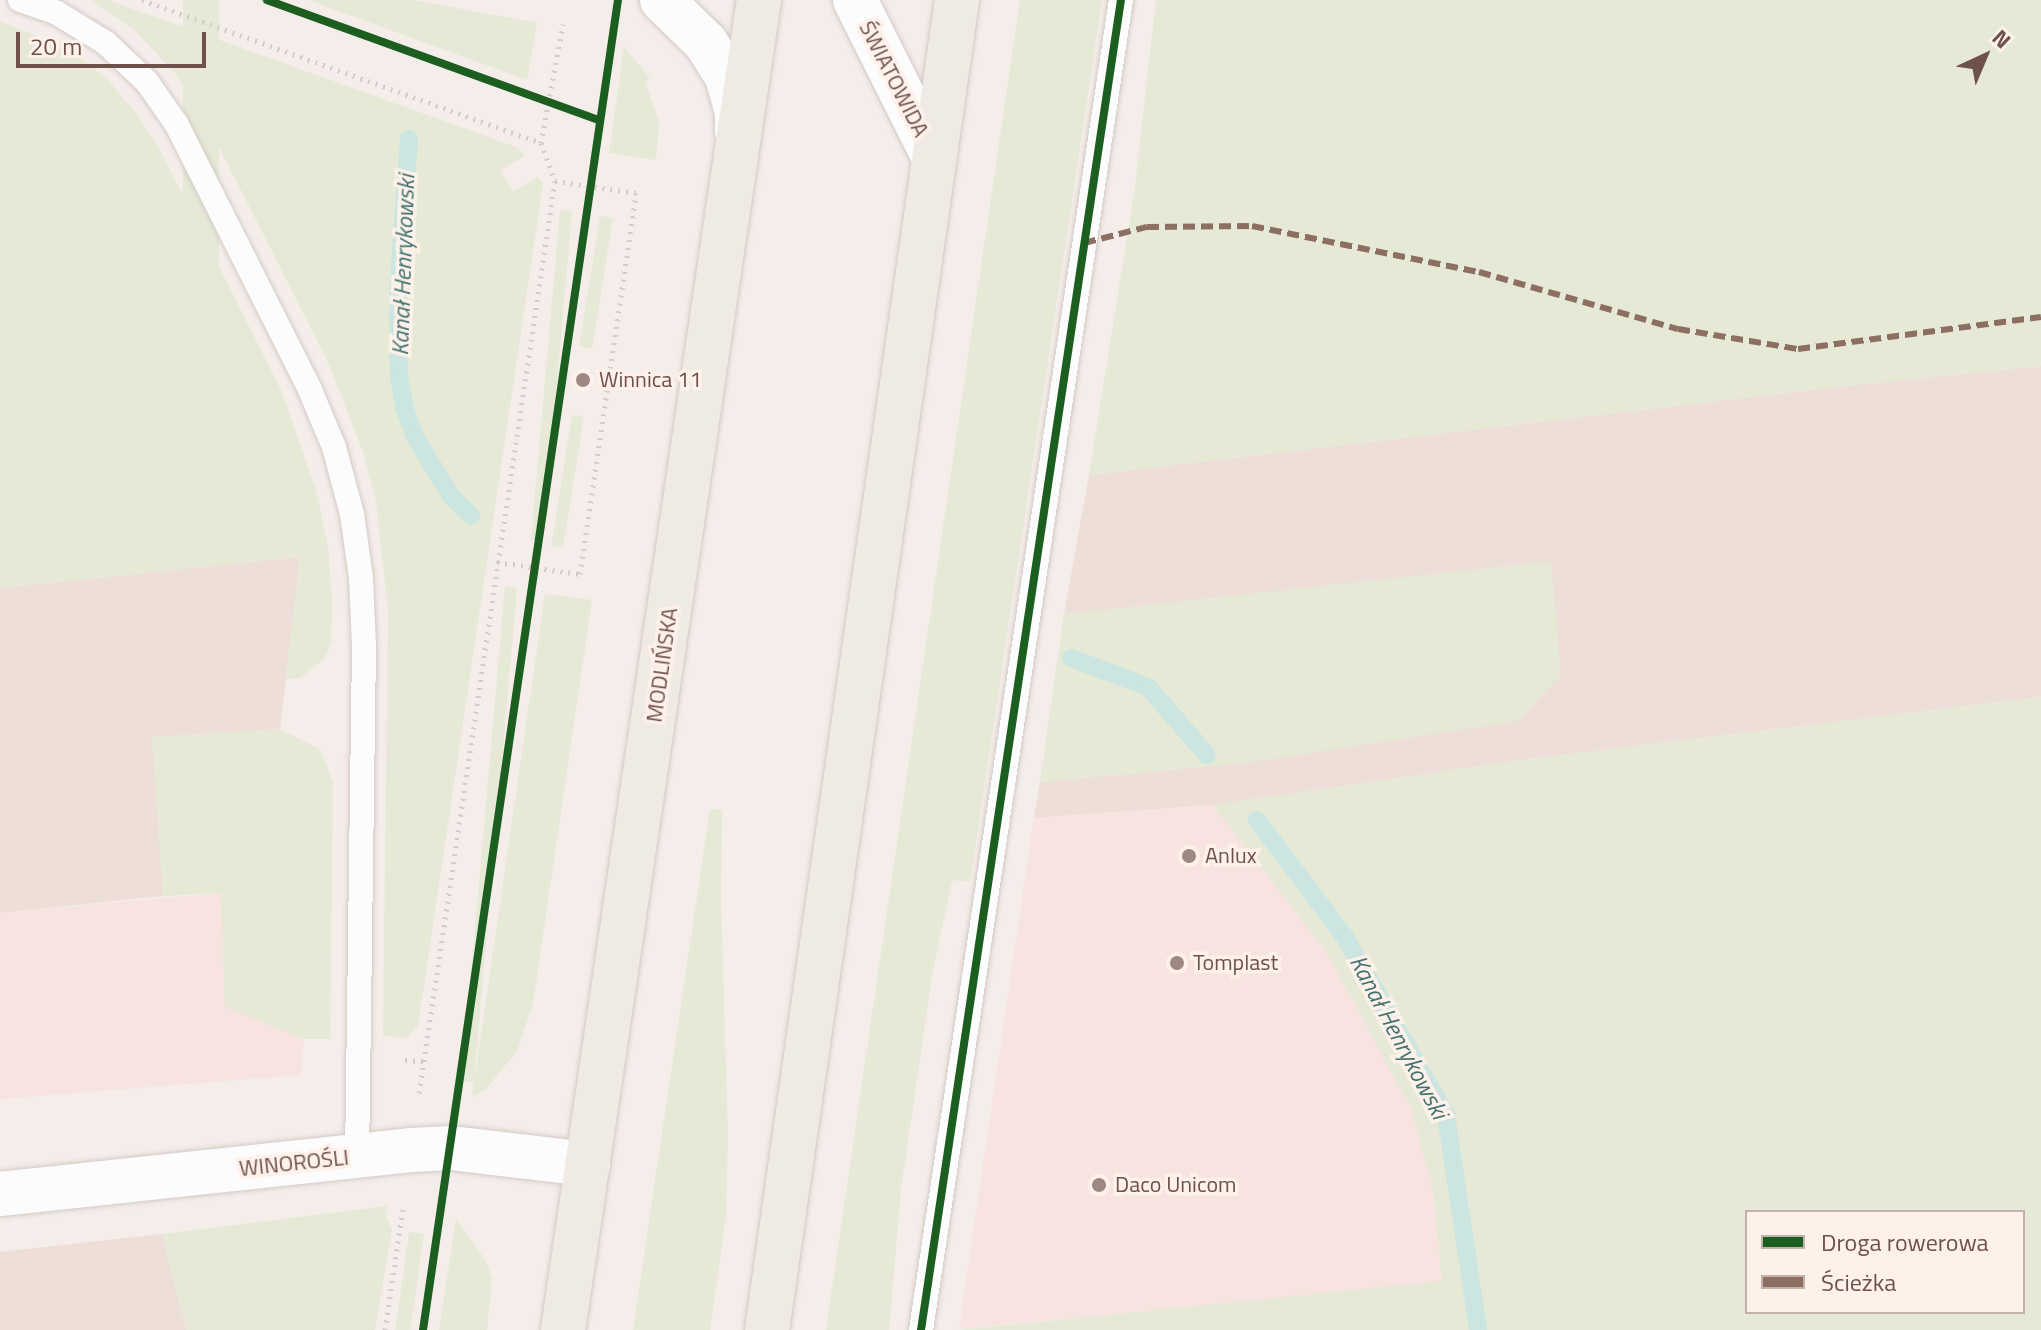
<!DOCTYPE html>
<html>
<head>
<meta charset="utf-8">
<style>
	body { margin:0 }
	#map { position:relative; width:2041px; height:1330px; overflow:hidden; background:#f4ede9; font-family:"Titillium Web",sans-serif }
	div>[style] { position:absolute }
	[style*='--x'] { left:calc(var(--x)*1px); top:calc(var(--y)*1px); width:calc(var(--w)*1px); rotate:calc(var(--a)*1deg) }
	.residential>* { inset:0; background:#edded7 }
	.commercial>* { inset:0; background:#f7e3e0 }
	.green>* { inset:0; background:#e5e9d5; transform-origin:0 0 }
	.stream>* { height:18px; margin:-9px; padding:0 9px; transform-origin:9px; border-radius:9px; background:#cce5e1 }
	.path>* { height:5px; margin-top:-2.5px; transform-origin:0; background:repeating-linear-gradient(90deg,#d5ccca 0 2px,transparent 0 8px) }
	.roads { filter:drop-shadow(0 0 2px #d3cac7) drop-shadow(0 0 2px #d3cac7) }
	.lane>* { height:24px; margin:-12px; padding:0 12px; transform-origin:12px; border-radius:12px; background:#fdfcfc }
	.street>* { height:44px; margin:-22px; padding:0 22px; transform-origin:22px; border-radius:22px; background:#fdfcfc }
	.secondary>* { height:44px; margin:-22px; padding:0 22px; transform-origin:22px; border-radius:22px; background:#fdfcfc }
	.primary>* { height:44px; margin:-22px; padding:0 22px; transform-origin:22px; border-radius:22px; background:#f0eae5 }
	.quiet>* { height:6px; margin-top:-3px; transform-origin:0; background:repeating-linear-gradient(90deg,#8d6e63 0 12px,transparent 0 18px) }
	.cycleway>* { height:8px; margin:-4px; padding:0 4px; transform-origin:4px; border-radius:4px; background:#1b5e20 }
	.dots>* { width:22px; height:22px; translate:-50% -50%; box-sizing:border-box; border:4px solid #fdf1e9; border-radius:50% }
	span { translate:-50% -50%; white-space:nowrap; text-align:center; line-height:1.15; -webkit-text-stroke:7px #fdf1e9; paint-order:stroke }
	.street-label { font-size:22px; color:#6f514c }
	.poi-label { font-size:22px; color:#6f514c }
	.left { translate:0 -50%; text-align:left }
	.water-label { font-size:24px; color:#427370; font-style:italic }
	.legend { position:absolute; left:1745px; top:1210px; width:280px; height:104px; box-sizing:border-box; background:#fdf1e9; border:2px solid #c4b1aa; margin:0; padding:10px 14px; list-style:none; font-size:24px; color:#6f514c }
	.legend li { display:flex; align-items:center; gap:16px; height:40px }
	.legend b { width:40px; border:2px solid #c4b1aa }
	.north { position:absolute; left:1945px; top:16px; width:80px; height:80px; -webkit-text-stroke:6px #fdf1e9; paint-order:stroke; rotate:44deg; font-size:22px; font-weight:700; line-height:32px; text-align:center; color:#6f514c }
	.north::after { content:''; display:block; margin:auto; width:28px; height:36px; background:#6f514c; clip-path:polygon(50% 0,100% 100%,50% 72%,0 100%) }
	.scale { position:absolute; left:16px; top:32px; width:190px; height:36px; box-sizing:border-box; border:4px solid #6f514c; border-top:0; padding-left:10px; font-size:24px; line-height:28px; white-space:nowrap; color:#6f514c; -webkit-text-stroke:6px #fdf1e9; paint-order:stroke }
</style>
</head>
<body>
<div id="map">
	<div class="residential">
		<i style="clip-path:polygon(2041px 366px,2041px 697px,1527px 759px,1213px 805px,1034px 818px,1040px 782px,1245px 763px,1140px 607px,1064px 614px,1089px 475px,1837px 387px)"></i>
		<i style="clip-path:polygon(300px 557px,280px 729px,153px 737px,163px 896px,0 913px,0 588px)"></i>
		<i style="clip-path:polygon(162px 1234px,187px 1330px,0 1330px,0 1252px)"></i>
	</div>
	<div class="commercial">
		<i style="clip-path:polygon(1213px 805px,1328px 954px,1411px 1108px,1433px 1189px,1442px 1282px,959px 1329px,1034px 818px)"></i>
		<i style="clip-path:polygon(221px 893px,225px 1007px,304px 1039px,301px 1075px,0 1099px,0 913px)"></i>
	</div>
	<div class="green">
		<i style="clip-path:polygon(91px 0,108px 0,519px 148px,524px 156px,500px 170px,513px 192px,538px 177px,543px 184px,418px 1026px,406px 1038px,383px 1036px,388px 610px,376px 501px,363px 452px,328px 362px,207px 123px,175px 73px,134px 30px)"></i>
		<i style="left:183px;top:0;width:36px;height:358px"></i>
		<i style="clip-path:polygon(308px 0,413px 0,537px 23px,527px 80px)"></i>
		<i style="clip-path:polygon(1020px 0,1102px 0,970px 882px,952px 880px,932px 976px,901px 1189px,889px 1330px,826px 1330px)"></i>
		<i style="clip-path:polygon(1156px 0,2041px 0,2041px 366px,1837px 387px,1089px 475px,1135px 188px)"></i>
		<i style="clip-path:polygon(0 21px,73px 52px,108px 80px,135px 112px,159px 148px,281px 390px,316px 490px,328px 546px,332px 602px,331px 642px,325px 658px,300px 678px,285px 680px,300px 557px,0 588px)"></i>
		<i style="clip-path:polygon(624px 47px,650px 78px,645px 81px,659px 123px,656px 160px,609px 153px)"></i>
		<i style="left:560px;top:210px;width:12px;height:331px;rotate:5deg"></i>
		<i style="left:600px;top:216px;width:13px;height:132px;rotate:9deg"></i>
		<i style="left:572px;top:415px;width:12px;height:132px;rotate:9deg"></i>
		<i style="clip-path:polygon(1551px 561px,1561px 675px,1518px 721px,1245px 763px,1040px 782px,1064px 614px)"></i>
		<i style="left:505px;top:587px;width:12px;height:496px;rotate:5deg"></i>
		<i style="clip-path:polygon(545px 594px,592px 600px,533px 1003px,517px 1051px,486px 1089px,472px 1097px)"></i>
		<i style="clip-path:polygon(evenodd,2041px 697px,2041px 1330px,959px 1330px,1442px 1281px,1433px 1189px,1411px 1108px,1328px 954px,1213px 805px,1527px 759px,2041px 697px,1747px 1212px,2023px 1212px,2023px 1312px,1747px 1312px,1747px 1212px)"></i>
		<i style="clip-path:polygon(280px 729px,320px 749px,333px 782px,330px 1039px,304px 1039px,225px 1007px,221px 893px,163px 896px,152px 737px)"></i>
		<i style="clip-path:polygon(710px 809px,722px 810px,721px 904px,728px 1134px,726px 1216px,710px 1330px,633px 1330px)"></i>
		<i style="clip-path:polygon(387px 1206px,386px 1217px,392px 1229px,375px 1330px,187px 1330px,162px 1234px)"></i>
		<i style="clip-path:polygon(456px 1219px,485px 1260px,492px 1278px,487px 1330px,439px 1330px)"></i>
		<i style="left:409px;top:1232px;width:15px;height:99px;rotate:8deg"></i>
	</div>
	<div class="stream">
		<i style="--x:409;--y:139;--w:154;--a:94.1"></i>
		<i style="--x:398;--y:293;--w:83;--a:89.3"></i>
		<i style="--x:399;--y:376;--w:34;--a:80"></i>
		<i style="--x:405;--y:409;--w:30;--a:70"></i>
		<i style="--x:415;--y:437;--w:69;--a:58.6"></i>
		<i style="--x:451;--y:496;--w:28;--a:44"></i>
		<i style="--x:1071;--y:658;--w:82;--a:20.6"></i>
		<i style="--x:1148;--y:687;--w:90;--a:49.1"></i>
		<i style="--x:1257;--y:820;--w:146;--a:53.1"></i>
		<i style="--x:1345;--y:937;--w:205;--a:60.4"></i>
		<i style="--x:1446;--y:1115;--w:217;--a:81.5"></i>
	</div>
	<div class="path">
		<i style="--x:142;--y:0;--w:424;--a:19.7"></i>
		<i style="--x:541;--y:143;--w:40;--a:69.8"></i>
		<i style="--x:555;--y:181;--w:923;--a:98.47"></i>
		<i style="--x:541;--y:143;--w:121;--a:-79.5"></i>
		<i style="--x:497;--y:562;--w:84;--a:8.2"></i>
		<i style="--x:580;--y:574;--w:385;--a:-81.6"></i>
		<i style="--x:636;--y:193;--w:82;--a:-171.6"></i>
		<i style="--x:405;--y:1060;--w:19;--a:3"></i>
		<i style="--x:385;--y:1330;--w:123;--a:-81.6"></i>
	</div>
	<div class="roads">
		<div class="lane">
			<i style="--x:20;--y:0;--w:39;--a:19"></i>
			<i style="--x:57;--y:13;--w:57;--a:31.5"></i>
			<i style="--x:106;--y:43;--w:57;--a:43.6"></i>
			<i style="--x:147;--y:82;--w:52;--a:55.1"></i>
			<i style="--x:177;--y:125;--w:297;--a:63.3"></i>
			<i style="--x:310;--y:390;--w:62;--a:67.2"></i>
			<i style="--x:334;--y:447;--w:69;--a:75"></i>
			<i style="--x:352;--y:514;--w:65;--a:82"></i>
			<i style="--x:361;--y:578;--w:68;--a:87.5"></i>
			<i style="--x:364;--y:646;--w:511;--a:90.78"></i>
			<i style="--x:921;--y:1330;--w:1345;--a:-81.45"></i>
		</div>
		<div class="street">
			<i style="--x:0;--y:1194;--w:413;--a:-6.1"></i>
			<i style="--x:411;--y:1150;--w:40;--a:-2.9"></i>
			<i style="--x:451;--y:1148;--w:138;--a:6.7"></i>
		</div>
		<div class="secondary">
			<i style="--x:662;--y:0;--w:62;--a:44.3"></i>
			<i style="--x:706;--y:43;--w:40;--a:58"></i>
			<i style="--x:727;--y:77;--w:36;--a:74"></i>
			<i style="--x:737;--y:112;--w:20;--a:90"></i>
			<i style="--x:855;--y:0;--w:177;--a:63.4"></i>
		</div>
		<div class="primary">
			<i style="--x:563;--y:1330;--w:1344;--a:-81.62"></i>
			<i style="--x:767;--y:1330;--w:1344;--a:-81.87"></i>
		</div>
	</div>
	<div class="quiet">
		<i style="--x:1084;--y:243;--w:65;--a:-14.3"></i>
		<i style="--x:1147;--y:227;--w:105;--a:-0.5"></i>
		<i style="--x:1252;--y:226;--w:232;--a:11.5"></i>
		<i style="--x:1479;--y:272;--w:207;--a:16"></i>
		<i style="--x:1678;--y:329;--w:122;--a:9.5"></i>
		<i style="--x:1798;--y:349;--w:245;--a:-7.5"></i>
	</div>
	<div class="cycleway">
		<i style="--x:267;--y:0;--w:353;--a:19.9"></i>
		<i style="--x:423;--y:1330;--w:1344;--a:-81.66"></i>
		<i style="--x:921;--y:1330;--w:1345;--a:-81.45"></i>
	</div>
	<div class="dots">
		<i style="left:583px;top:380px;background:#9e8883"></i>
		<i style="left:1189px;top:856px;background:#9e8883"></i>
		<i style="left:1177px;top:963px;background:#9e8883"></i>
		<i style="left:1099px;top:1185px;background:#9e8883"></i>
	</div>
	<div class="street-label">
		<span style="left:894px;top:79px;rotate:63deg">ŚWIATOWIDA</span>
		<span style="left:662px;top:665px;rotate:-82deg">MODLIŃSKA</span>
		<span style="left:294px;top:1163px;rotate:-6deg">WINOROŚLI</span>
	</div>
	<div class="poi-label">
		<span class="left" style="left:599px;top:380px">Winnica 11</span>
		<span class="left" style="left:1205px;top:856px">Anlux</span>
		<span class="left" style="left:1193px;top:963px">Tomplast</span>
		<span class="left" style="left:1115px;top:1185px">Daco Unicom</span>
	</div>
	<div class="water-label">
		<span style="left:403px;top:265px;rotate:-88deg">Kanał Henrykowski</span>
		<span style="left:1399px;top:1037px;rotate:62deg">Kanał Henrykowski</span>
	</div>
	<ul class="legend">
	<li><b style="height:10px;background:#1b5e20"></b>Droga rowerowa</li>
	<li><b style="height:10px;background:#8d6e63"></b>Ścieżka</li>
	</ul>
	<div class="north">N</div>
	<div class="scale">20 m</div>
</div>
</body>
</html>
